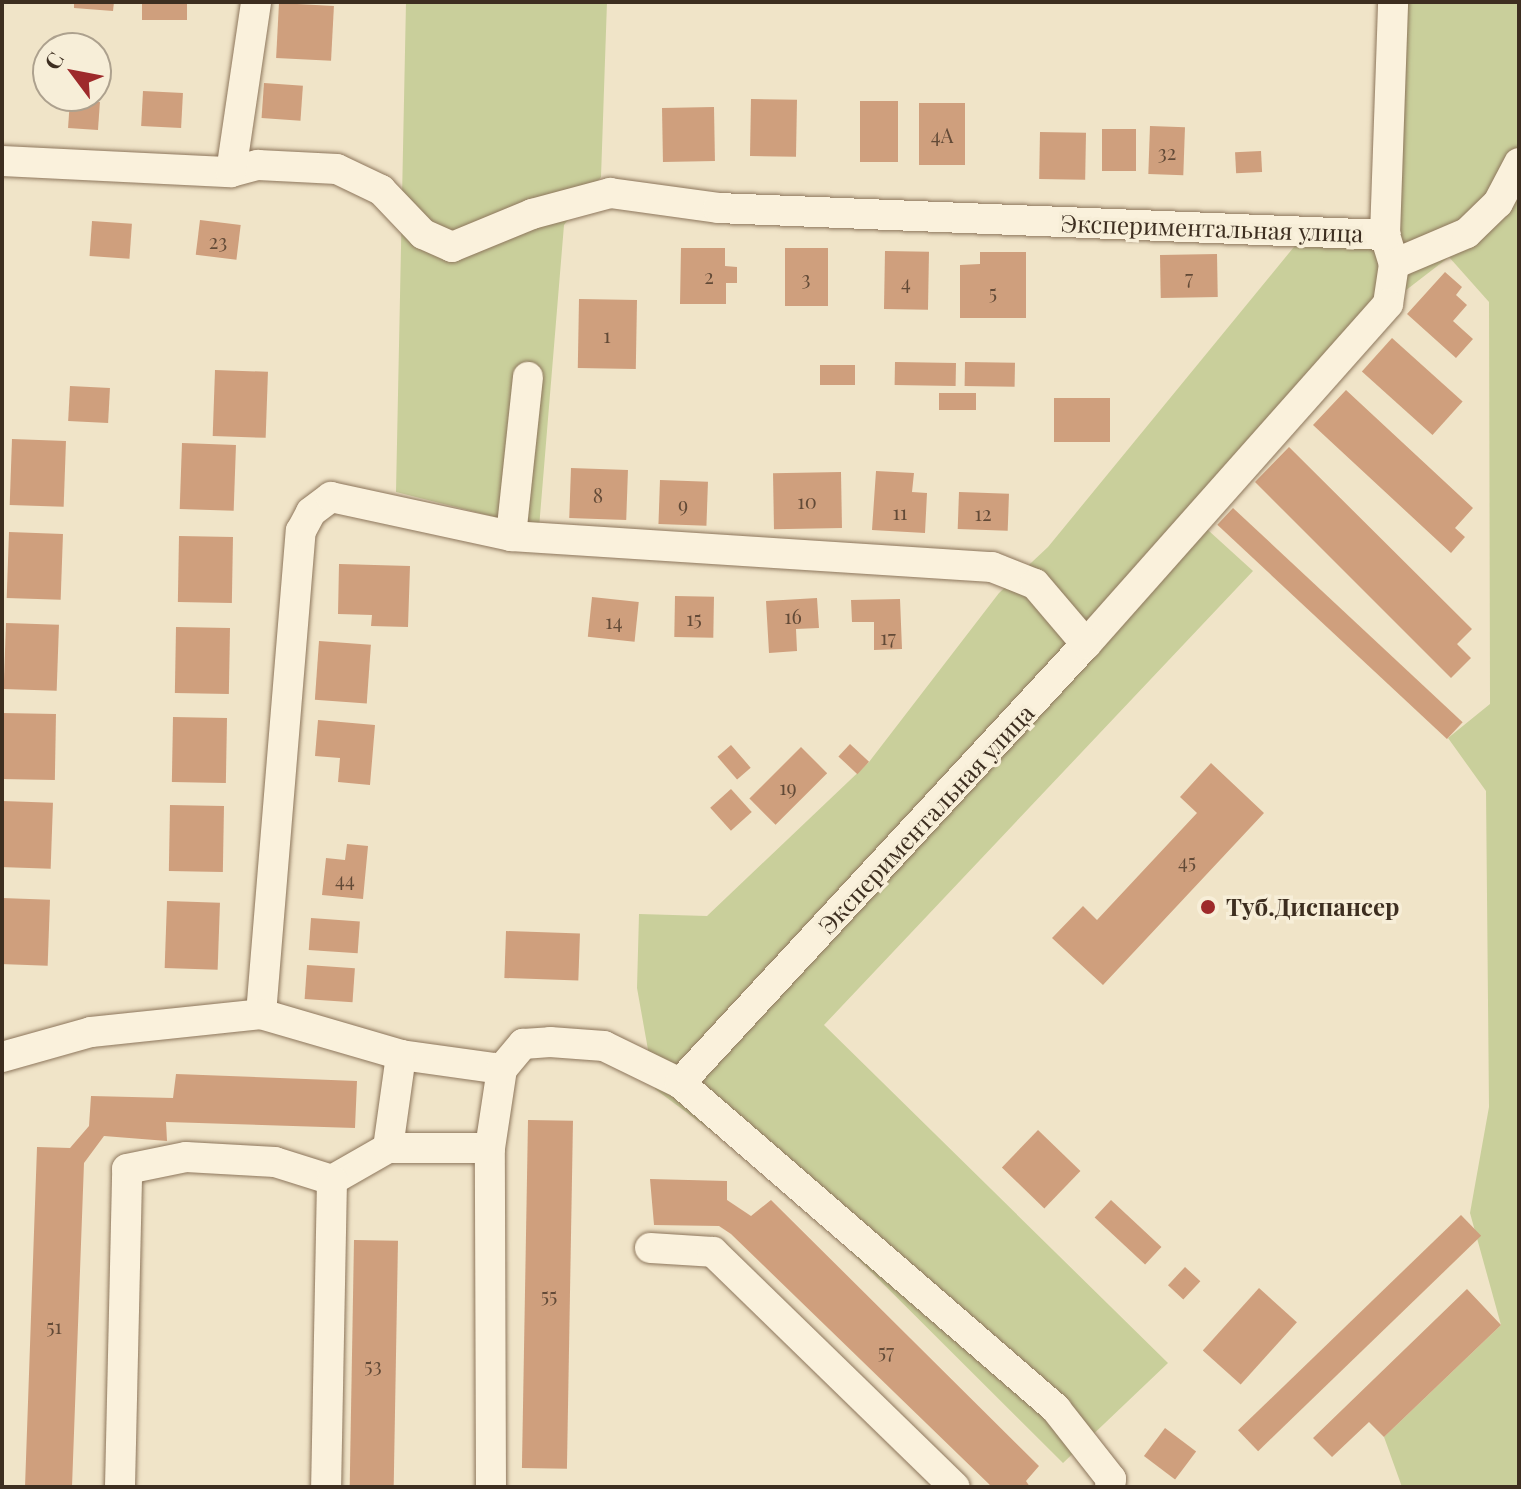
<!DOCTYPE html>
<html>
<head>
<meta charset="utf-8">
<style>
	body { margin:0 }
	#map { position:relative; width:1521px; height:1489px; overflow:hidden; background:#f0e4c8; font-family:"Playfair Display",serif }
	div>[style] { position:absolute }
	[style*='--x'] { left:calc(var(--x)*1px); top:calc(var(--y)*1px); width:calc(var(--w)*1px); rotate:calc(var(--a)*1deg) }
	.green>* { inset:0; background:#c9cf9b }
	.building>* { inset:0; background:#cf9f7d; transform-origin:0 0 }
	.roads { filter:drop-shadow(0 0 2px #8d765c) drop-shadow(0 0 2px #8d765c) }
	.minor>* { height:30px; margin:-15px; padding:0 15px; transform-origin:15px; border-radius:15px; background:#faf1dc }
	.dots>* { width:22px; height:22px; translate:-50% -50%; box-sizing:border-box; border:4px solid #f7eed8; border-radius:50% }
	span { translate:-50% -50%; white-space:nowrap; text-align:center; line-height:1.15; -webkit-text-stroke:7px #f7eed8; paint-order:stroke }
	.number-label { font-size:20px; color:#624a37 }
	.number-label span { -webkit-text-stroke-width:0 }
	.street-label { font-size:24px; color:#3d2e20 }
	.poi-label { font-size:24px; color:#3d2e20; font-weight:700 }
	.left { translate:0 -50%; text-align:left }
	.frame { position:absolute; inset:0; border:4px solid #3d2e20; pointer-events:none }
	.north { position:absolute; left:32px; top:32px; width:80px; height:80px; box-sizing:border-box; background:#f7eed8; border:2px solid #ada18e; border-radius:50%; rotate:302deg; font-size:22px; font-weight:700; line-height:32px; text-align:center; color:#3d2e20 }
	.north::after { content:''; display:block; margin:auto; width:28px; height:36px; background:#9e2a2b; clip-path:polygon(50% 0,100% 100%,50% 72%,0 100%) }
</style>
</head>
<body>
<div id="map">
	<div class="green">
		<i style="clip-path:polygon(406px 2px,607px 2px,601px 177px,564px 225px,539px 528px,396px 492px)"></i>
		<i style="clip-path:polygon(1402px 2px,1519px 2px,1519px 1487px,1402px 1487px,1384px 1437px,1501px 1325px,1470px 1213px,1489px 1107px,1486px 791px,1448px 738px,1490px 704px,1489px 302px,1449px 257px,1388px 304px,1198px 521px,1253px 571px,824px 1025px,1168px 1363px,1063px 1463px,784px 1185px,655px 1089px,637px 988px,639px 914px,707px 916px,869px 762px,999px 593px,1048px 547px,1298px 242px,1400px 209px)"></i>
	</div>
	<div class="building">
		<i style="clip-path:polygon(74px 2px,114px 2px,113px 11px,74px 8px)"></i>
		<i style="left:142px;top:2px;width:45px;height:18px"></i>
		<i style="left:279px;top:3px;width:55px;height:55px;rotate:3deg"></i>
		<i style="left:264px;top:83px;width:39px;height:35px;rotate:4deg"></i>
		<i style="left:143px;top:91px;width:40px;height:35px;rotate:3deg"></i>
		<i style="left:751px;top:99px;width:46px;height:57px;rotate:1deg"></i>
		<i style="left:70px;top:100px;width:30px;height:28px;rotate:4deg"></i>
		<i style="left:860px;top:101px;width:38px;height:61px"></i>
		<i style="left:919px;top:103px;width:46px;height:62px"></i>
		<i style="left:714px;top:107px;width:54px;height:52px;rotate:89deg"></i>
		<i style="left:1150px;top:126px;width:35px;height:48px;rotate:2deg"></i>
		<i style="left:1102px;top:129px;width:34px;height:42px"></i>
		<i style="left:1040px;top:132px;width:46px;height:47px;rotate:1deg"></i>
		<i style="left:1261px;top:151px;width:21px;height:26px;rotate:87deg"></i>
		<i style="left:200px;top:220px;width:41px;height:35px;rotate:7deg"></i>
		<i style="left:92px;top:221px;width:40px;height:35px;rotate:4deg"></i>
		<i style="clip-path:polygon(681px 248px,725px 248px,725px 266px,737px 267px,737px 283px,726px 283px,726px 304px,680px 304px)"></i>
		<i style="left:785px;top:248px;width:43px;height:58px"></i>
		<i style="left:885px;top:251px;width:44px;height:58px;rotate:1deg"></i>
		<i style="clip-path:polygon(980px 252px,1026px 252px,1026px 318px,960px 318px,960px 265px,980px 264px)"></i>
		<i style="left:1217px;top:254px;width:43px;height:57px;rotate:89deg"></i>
		<i style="clip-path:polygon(1445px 272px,1462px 287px,1456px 295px,1467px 305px,1453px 321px,1473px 339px,1456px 358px,1407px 314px)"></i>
		<i style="left:579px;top:299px;width:58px;height:69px;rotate:1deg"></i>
		<i style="left:1392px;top:338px;width:95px;height:45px;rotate:42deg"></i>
		<i style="left:895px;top:362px;width:61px;height:23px;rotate:1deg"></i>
		<i style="left:965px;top:362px;width:50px;height:24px;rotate:1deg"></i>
		<i style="left:820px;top:365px;width:35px;height:20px"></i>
		<i style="left:215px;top:370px;width:53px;height:66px;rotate:2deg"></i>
		<i style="left:70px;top:386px;width:40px;height:35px;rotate:3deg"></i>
		<i style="clip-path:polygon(1346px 390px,1473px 508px,1455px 528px,1465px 537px,1451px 553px,1313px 425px)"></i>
		<i style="left:939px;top:393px;width:37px;height:17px"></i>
		<i style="left:1054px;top:398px;width:56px;height:44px"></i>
		<i style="left:12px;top:439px;width:54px;height:66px;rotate:2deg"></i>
		<i style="left:182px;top:443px;width:54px;height:66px;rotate:2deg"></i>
		<i style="clip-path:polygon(1289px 447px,1472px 629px,1457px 644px,1471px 658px,1451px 678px,1255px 482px)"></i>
		<i style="left:571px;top:468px;width:57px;height:50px;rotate:2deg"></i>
		<i style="clip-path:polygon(876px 471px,914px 473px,912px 492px,927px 493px,925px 533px,872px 530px)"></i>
		<i style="left:841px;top:472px;width:56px;height:68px;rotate:89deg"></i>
		<i style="left:660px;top:480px;width:48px;height:44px;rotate:2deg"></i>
		<i style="left:959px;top:492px;width:50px;height:37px;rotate:2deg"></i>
		<i style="left:1233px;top:508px;width:314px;height:23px;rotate:43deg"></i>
		<i style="left:9px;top:532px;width:54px;height:66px;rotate:2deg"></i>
		<i style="left:179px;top:536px;width:54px;height:66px;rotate:1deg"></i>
		<i style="clip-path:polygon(339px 564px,410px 566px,408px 627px,371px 626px,372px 615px,338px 614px)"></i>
		<i style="left:675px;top:596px;width:39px;height:41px;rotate:1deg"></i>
		<i style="left:592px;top:597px;width:47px;height:40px;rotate:6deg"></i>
		<i style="clip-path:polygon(817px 598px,819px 628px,796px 629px,797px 651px,769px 653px,766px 601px)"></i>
		<i style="clip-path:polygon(900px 599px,902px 649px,874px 650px,874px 622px,852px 622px,851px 600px)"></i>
		<i style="left:6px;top:623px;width:53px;height:66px;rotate:2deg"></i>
		<i style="left:176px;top:627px;width:54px;height:66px;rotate:1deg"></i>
		<i style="left:319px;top:641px;width:52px;height:59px;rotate:4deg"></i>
		<i style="left:2px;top:713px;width:54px;height:66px;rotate:1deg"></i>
		<i style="left:173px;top:717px;width:54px;height:65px;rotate:1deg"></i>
		<i style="clip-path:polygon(318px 720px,375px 725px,370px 785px,338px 782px,340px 758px,315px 756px)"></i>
		<i style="left:850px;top:744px;width:26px;height:17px;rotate:43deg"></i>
		<i style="left:731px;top:745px;width:30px;height:18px;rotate:49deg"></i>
		<i style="left:801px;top:747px;width:37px;height:73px;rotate:45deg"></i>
		<i style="clip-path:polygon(1211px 763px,1264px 813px,1103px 985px,1052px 938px,1083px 906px,1097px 920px,1197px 813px,1180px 797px)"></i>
		<i style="left:731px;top:789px;width:31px;height:28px;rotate:48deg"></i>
		<i style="left:2px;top:801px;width:51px;height:66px;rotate:2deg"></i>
		<i style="left:170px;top:805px;width:54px;height:66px;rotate:1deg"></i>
		<i style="clip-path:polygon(347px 844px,368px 846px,363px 899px,322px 895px,326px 858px,345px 860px)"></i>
		<i style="left:2px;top:898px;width:48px;height:66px;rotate:2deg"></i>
		<i style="left:167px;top:901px;width:53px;height:67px;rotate:2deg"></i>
		<i style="left:311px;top:918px;width:49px;height:32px;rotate:4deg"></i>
		<i style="left:506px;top:931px;width:74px;height:47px;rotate:2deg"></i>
		<i style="left:307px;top:965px;width:48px;height:34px;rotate:4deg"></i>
		<i style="clip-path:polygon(176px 1074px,357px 1081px,355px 1128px,166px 1122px,167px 1141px,104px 1136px,84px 1163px,72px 1487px,25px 1487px,37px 1147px,70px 1148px,89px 1126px,91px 1096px,173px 1098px)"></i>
		<i style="left:528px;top:1120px;width:45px;height:348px;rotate:1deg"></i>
		<i style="left:1038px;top:1130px;width:59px;height:52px;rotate:44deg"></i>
		<i style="clip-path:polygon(650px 1179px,727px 1181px,727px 1200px,751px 1216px,771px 1200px,1039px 1466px,1026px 1481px,1030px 1487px,992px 1487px,731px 1234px,719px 1226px,654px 1225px)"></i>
		<i style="left:1111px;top:1200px;width:69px;height:24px;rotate:43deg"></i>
		<i style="left:1461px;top:1215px;width:29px;height:310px;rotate:46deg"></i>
		<i style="left:354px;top:1240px;width:44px;height:247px;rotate:1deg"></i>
		<i style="left:1185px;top:1267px;width:21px;height:25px;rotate:43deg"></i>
		<i style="left:1259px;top:1288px;width:51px;height:84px;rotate:42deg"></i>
		<i style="clip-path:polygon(1467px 1289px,1501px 1325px,1384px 1437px,1369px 1422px,1332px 1457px,1313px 1438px)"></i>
		<i style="left:1165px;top:1428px;width:39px;height:35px;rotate:37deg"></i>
	</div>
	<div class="roads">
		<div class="minor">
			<i style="--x:2;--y:161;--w:229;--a:2.8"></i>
			<i style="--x:231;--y:172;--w:28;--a:-15"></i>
			<i style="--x:258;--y:165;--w:79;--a:2.9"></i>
			<i style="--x:337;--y:169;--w:49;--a:25.5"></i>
			<i style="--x:381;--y:190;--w:61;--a:46.3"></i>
			<i style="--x:423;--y:234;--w:32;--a:24"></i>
			<i style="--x:452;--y:247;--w:87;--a:-22.4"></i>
			<i style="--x:532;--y:214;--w:81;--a:-15.1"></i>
			<i style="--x:610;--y:193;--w:109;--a:7.9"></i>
			<i style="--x:718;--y:208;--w:668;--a:2.32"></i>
			<i style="--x:1385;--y:235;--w:30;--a:73"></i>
			<i style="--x:1394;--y:264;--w:40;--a:98.5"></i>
			<i style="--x:1388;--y:304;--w:455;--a:131.6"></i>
			<i style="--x:1086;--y:644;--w:598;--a:132.76"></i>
			<i style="--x:231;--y:172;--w:172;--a:-81.6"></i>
			<i style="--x:1385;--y:235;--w:233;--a:-88"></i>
			<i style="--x:1394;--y:264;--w:79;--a:-23"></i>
			<i style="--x:1467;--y:233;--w:43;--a:-44.1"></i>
			<i style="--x:1498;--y:203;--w:45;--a:-62.3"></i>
			<i style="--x:511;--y:536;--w:160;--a:-83.9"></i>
			<i style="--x:261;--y:1014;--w:485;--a:-85.3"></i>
			<i style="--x:301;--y:531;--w:21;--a:-62"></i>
			<i style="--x:311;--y:512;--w:25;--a:-37"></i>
			<i style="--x:331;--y:497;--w:184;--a:12.2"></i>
			<i style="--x:511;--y:536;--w:482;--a:3.7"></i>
			<i style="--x:992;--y:567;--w:46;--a:21.6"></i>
			<i style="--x:1035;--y:584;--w:79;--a:49.6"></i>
			<i style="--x:2;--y:1057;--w:92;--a:-15.7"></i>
			<i style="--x:91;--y:1032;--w:171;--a:-6"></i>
			<i style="--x:261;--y:1014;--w:146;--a:16.3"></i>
			<i style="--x:401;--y:1055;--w:102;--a:7.9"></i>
			<i style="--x:388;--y:1148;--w:94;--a:-82"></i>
			<i style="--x:332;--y:1180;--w:64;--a:-29.7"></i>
			<i style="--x:388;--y:1148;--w:102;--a:0"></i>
			<i style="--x:650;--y:1248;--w:63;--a:3.6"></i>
			<i style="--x:713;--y:1252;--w:337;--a:44.2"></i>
			<i style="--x:120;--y:1487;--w:318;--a:-88.7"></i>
			<i style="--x:127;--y:1169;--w:60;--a:-11.5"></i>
			<i style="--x:186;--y:1157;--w:89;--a:3.2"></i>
			<i style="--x:275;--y:1162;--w:60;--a:17.5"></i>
			<i style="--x:332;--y:1180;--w:307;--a:91.1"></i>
			<i style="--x:491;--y:1487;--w:339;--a:-90.2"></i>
			<i style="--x:490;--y:1148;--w:80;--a:-81.4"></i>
			<i style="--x:502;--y:1069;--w:33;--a:-50"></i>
			<i style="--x:523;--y:1044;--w:27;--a:-4"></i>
			<i style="--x:550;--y:1042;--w:54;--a:4.2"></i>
			<i style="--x:604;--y:1046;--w:85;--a:26"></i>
			<i style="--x:680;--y:1083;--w:498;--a:40.9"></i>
			<i style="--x:1056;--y:1409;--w:89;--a:51.8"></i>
			<i style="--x:1111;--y:1479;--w:8;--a:97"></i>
		</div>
	</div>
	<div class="dots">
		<i style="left:1208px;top:907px;background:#9e2a2b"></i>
	</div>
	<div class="number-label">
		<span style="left:942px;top:134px">4А</span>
		<span style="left:1167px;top:151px">32</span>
		<span style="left:218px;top:240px">23</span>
		<span style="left:709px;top:275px">2</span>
		<span style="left:1189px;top:276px">7</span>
		<span style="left:806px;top:277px">3</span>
		<span style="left:906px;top:281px">4</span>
		<span style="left:993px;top:291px">5</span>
		<span style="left:607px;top:334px">1</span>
		<span style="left:598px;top:494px">8</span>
		<span style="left:807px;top:500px">10</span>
		<span style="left:683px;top:503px">9</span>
		<span style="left:900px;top:511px">11</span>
		<span style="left:983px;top:512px">12</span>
		<span style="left:793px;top:615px">16</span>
		<span style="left:694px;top:617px">15</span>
		<span style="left:614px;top:620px">14</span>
		<span style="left:888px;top:636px">17</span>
		<span style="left:788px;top:786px">19</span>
		<span style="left:1187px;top:860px">45</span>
		<span style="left:345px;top:878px">44</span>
		<span style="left:549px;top:1294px">55</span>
		<span style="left:54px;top:1325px">51</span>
		<span style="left:886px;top:1350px">57</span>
		<span style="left:373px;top:1364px">53</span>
	</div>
	<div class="street-label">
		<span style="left:1212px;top:228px;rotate:2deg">Экспериментальная улица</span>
		<span style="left:926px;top:819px;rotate:-47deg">Экспериментальная улица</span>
	</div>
	<div class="poi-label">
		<span class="left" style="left:1226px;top:907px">Туб.Диспансер</span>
	</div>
	<div class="frame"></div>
	<div class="north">С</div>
</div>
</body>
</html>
